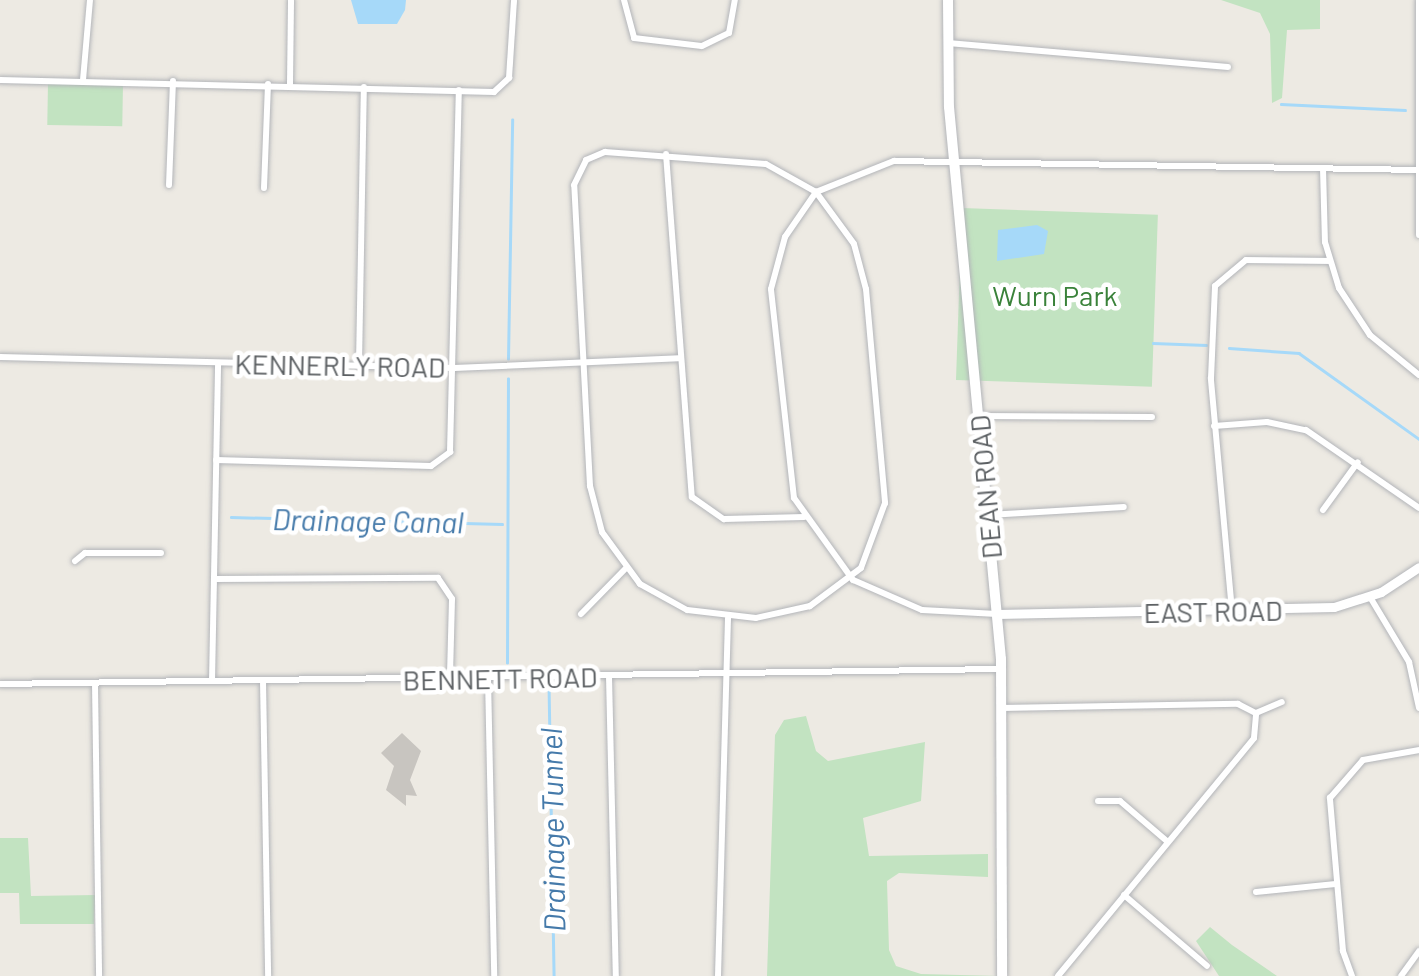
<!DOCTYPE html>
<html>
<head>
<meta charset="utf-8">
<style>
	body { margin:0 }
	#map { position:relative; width:1419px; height:976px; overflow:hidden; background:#edeae3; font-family:Barlow,sans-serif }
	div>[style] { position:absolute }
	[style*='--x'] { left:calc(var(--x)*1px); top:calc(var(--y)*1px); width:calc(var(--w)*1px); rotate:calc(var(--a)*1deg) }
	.green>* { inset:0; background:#c2e3c1; transform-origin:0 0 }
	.water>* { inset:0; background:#a6d9f9 }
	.stream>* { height:2.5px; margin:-1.25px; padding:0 1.25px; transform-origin:1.25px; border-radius:1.25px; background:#a6d9f9 }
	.building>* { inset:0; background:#c8c5c0 }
	.roads { filter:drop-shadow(0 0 2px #b3b5b9) drop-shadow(0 0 2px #b3b5b9) }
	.minor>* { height:6px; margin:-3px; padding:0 3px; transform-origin:3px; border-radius:3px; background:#fff }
	.tertiary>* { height:9px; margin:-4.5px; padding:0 4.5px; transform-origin:4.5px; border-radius:4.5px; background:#fff }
	.secondary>* { height:10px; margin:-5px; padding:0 5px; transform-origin:5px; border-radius:5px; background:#fff }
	span { translate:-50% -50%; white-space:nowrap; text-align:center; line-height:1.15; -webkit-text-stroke:9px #fff; paint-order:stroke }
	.park-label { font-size:28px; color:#3a823a }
	.street-label { font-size:28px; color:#5b5f62 }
	.water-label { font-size:30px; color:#457aaa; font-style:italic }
</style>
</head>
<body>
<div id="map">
	<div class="green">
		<i style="clip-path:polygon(1221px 0,1320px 0,1320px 29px,1287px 30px,1282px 98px,1272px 103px,1270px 34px,1260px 13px)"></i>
		<i style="left:48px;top:83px;width:75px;height:42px;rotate:1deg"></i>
		<i style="left:962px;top:208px;width:196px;height:172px;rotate:2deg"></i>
		<i style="clip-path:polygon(806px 716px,816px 751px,828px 761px,925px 742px,921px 801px,863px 818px,869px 856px,988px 854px,988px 877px,899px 873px,887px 881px,889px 950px,896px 966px,921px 974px,999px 976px,767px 976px,775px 735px,784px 720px)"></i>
		<i style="clip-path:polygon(0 838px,28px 838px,31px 896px,95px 895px,94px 924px,20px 924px,19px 893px,0 893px)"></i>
		<i style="clip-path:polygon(1210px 927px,1232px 945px,1277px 976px,1219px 976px,1196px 941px)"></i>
	</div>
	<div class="water">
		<i style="clip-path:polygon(351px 0,406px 0,405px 10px,397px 24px,358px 24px)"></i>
		<i style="clip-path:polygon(1037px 225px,1048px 231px,1044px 254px,997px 261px,998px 230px)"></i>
	</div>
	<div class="stream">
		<i style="--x:1281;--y:104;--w:124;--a:2.8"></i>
		<i style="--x:1153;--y:343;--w:53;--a:2.2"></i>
		<i style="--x:1229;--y:348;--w:70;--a:4.1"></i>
		<i style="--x:1299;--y:353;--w:148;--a:35.6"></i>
		<i style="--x:508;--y:359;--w:239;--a:-89"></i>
		<i style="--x:231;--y:517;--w:271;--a:1.5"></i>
		<i style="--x:507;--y:663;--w:284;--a:-89.8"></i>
		<i style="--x:549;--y:684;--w:292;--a:89"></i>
	</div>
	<div class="building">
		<i style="clip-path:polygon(402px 733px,421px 751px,410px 780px,417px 796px,406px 795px,406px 806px,386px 790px,394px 766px,381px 753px)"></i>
	</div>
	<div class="roads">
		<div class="minor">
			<i style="--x:624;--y:0;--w:39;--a:75"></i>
			<i style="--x:634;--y:38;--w:68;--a:6.7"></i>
			<i style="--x:702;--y:46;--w:30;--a:-26"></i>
			<i style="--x:729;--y:33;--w:34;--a:-80"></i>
			<i style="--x:1419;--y:0;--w:235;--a:90"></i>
			<i style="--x:948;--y:43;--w:281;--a:4.9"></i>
			<i style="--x:0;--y:80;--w:494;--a:1.4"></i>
			<i style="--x:494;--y:92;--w:21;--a:-43"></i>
			<i style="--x:509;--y:78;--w:78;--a:-86.3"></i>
			<i style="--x:83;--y:80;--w:80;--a:-85"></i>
			<i style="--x:290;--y:84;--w:84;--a:-89.3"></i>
			<i style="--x:605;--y:152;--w:161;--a:4.3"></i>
			<i style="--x:766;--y:164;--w:57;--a:29.2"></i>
			<i style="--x:816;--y:192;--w:64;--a:53.8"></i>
			<i style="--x:854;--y:244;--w:47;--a:75.1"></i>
			<i style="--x:866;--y:289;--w:215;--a:84.9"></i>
			<i style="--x:885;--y:503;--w:69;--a:110.3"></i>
			<i style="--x:861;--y:568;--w:64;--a:143.3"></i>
			<i style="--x:810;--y:606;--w:55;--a:167.5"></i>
			<i style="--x:756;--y:618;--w:69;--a:-173.4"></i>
			<i style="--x:687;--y:610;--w:54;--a:-151"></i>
			<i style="--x:640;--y:584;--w:64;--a:-126.2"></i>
			<i style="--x:602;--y:532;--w:48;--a:-104.6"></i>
			<i style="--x:590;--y:486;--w:301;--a:-93"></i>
			<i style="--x:574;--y:185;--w:28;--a:-64"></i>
			<i style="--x:586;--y:160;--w:21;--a:-23"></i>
			<i style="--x:666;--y:154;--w:344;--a:85.7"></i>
			<i style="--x:692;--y:497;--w:39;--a:35"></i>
			<i style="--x:724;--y:519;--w:80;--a:-1.4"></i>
			<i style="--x:1323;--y:168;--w:74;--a:88.5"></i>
			<i style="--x:1325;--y:242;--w:48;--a:73.1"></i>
			<i style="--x:1339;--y:288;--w:56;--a:56.6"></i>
			<i style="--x:1370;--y:335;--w:63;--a:39.2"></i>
			<i style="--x:169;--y:185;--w:104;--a:-87.8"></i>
			<i style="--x:264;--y:188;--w:104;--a:-87.8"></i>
			<i style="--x:0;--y:357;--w:454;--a:1.4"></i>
			<i style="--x:454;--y:368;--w:225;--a:-2.5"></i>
			<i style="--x:359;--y:365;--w:278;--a:-89"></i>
			<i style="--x:978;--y:416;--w:174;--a:0.3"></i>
			<i style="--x:1214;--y:426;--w:53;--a:-4.3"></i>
			<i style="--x:1267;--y:422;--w:40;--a:12"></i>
			<i style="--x:1306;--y:430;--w:137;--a:34.6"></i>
			<i style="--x:216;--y:460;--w:215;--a:1.6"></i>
			<i style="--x:431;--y:466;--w:24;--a:-36"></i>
			<i style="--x:450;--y:452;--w:362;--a:-88.6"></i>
			<i style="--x:1323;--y:510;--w:59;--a:-53.9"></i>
			<i style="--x:988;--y:515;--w:136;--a:-3.4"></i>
			<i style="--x:75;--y:561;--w:13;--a:-39"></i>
			<i style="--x:85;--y:553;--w:76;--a:0"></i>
			<i style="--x:214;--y:579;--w:224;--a:-0.3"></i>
			<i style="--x:438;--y:578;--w:25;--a:56"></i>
			<i style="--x:452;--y:599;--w:79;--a:91.5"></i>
			<i style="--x:1370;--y:597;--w:76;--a:59"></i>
			<i style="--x:1409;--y:662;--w:47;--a:77.7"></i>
			<i style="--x:1232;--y:611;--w:234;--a:-95.2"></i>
			<i style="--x:1211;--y:378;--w:92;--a:-87.5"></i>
			<i style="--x:1215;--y:286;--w:40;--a:-40"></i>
			<i style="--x:1246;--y:260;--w:84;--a:0.7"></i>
			<i style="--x:581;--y:614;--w:63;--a:-45.6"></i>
			<i style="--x:997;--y:614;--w:75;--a:-176.9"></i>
			<i style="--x:922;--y:610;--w:75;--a:-156.5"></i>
			<i style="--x:853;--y:580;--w:101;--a:-125.7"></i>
			<i style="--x:794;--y:498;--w:210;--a:-96.3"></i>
			<i style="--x:771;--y:289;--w:54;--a:-74.9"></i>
			<i style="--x:785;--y:237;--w:55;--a:-55.4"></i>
			<i style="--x:816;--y:192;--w:84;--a:-21.7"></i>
			<i style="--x:894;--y:161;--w:525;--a:0.98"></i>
			<i style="--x:609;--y:676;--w:300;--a:88.7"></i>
			<i style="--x:488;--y:678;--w:298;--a:88.8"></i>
			<i style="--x:212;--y:681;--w:318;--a:-88.9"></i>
			<i style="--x:263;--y:681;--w:295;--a:89"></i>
			<i style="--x:95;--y:683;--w:293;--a:89.2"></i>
			<i style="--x:0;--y:684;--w:1001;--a:-0.86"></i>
			<i style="--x:1001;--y:708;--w:237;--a:-1"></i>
			<i style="--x:1238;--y:704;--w:20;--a:27"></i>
			<i style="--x:1256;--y:713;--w:28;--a:-23"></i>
			<i style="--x:1098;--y:801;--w:22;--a:0"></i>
			<i style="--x:1120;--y:801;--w:63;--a:40.5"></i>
			<i style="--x:1256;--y:892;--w:80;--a:-5.7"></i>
			<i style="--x:1124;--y:895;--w:109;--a:40.5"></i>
			<i style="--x:718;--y:976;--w:358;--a:-88.4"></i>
			<i style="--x:1058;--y:976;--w:308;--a:-50.5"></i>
			<i style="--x:1254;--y:738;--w:25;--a:-85"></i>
			<i style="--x:1352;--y:976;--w:27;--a:-110"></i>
			<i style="--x:1343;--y:951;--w:154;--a:-94.9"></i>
			<i style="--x:1330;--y:798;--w:50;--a:-49"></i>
			<i style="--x:1363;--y:760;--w:57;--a:-10.1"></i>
			<i style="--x:1401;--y:976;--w:31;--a:-54"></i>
		</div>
		<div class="tertiary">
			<i style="--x:997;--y:614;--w:337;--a:-1.2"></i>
			<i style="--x:1334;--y:607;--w:49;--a:-17.7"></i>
			<i style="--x:1381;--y:592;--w:45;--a:-33.3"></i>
		</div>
		<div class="secondary">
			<i style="--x:948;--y:0;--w:107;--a:89.5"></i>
			<i style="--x:949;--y:107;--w:554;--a:84.62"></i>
			<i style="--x:1001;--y:659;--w:317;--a:89.8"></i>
		</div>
	</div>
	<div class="park-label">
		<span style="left:1055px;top:295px">Wurn Park</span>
	</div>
	<div class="street-label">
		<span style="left:340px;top:365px;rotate:1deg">KENNERLY ROAD</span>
		<span style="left:985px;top:487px;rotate:-95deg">DEAN ROAD</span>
		<span style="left:1213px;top:611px;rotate:-1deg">EAST ROAD</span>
		<span style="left:500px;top:678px;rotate:-1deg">BENNETT ROAD</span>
	</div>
	<div class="water-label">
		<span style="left:368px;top:520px;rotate:1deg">Drainage Canal</span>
		<span style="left:552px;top:830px;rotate:-91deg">Drainage Tunnel</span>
	</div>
</div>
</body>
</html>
